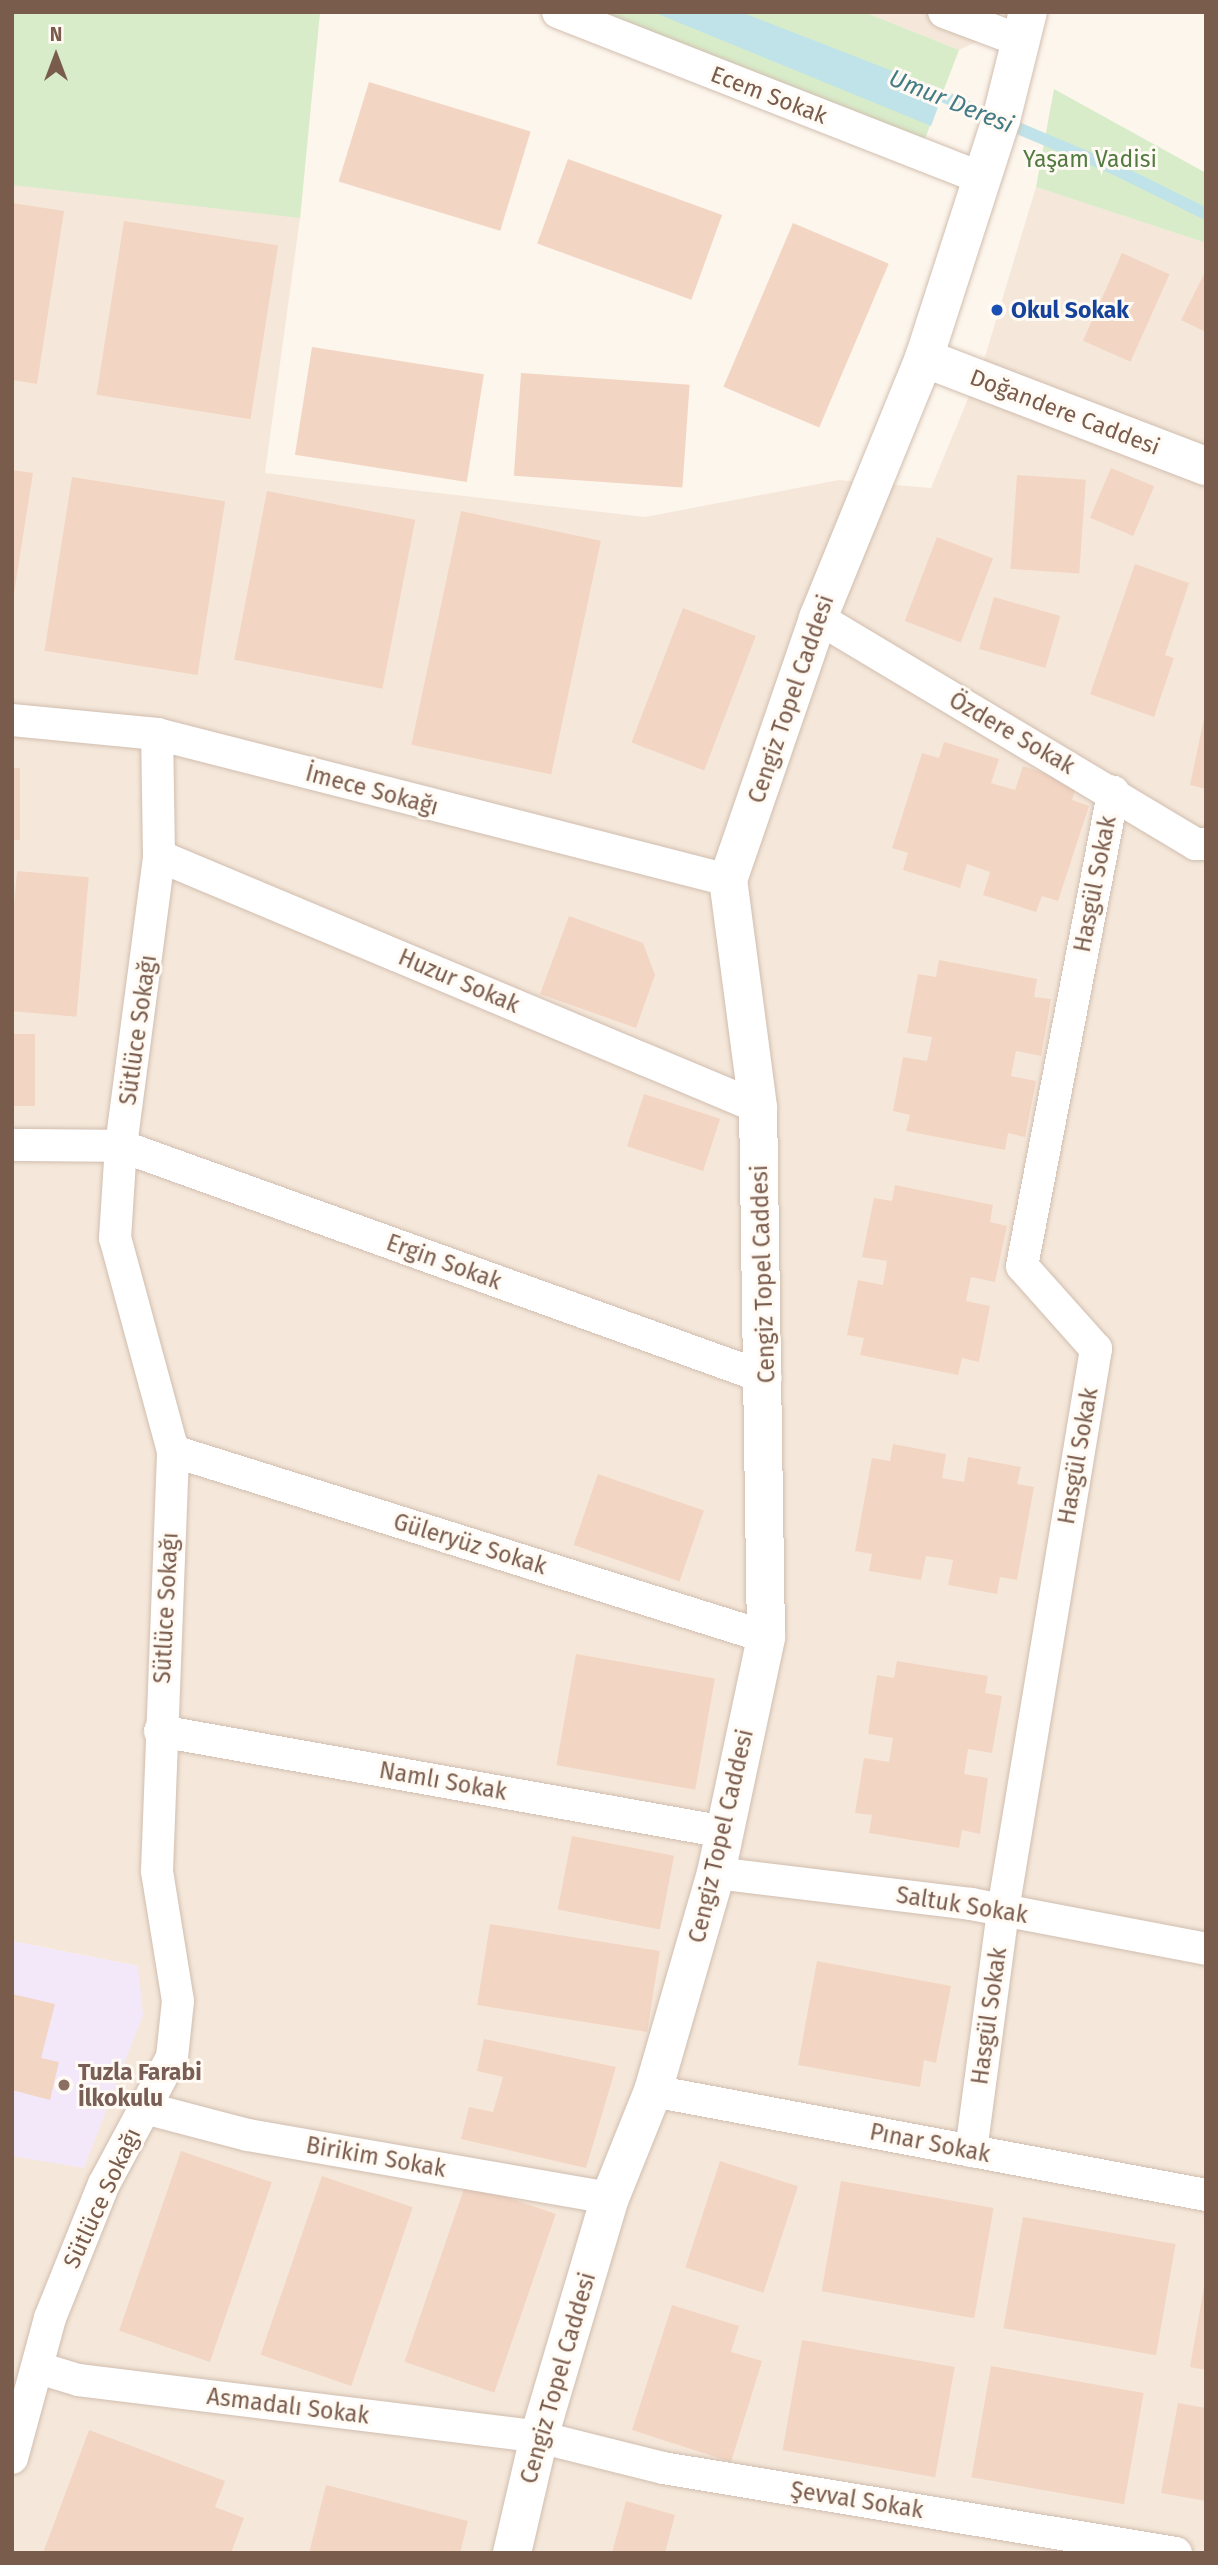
<!DOCTYPE html>
<html>
<head>
<meta charset="utf-8">
<style>
	body { margin:0 }
	#map { position:relative; width:1218px; height:2565px; overflow:hidden; background:#fdf6ec; font-family:"Fira Sans",sans-serif }
	div>[style] { position:absolute }
	[style*='--x'] { left:calc(var(--x)*1px); top:calc(var(--y)*1px); width:calc(var(--w)*1px); rotate:calc(var(--a)*1deg) }
	.residential>* { inset:0; background:#f5e8da }
	.education>* { inset:0; background:#f3e8fa }
	.green>* { inset:0; background:#d8ecc9 }
	.water>* { inset:0; background:#bfe3e8 }
	.stream>* { height:12px; margin:-6px; padding:0 6px; transform-origin:6px; border-radius:6px; background:#bfe3e8 }
	.building>* { inset:0; background:#f3d5c3; transform-origin:0 0 }
	.roads { filter:drop-shadow(0 0 2px #d1beb0) drop-shadow(0 0 2px #d1beb0) }
	.street>* { height:32px; margin:-16px; padding:0 16px; transform-origin:16px; border-radius:16px; background:#fff }
	.secondary>* { height:38px; margin:-19px; padding:0 19px; transform-origin:19px; border-radius:19px; background:#fff }
	.dots>* { width:19px; height:19px; translate:-50% -50%; box-sizing:border-box; border:4px solid #fffaf3; border-radius:50% }
	span { translate:-50% -50%; white-space:nowrap; text-align:center; line-height:1.15; -webkit-text-stroke:6px #fffaf3; paint-order:stroke }
	.street-label { font-size:23px; color:#7a5c4d }
	.park-label { font-size:23px; color:#537a41 }
	.transit-label { font-size:23px; color:#164399; font-weight:700 }
	.left { translate:0 -50%; text-align:left }
	.education-label { font-size:23px; color:#785e54; font-weight:700 }
	.water-label { font-size:24px; color:#437c86; font-style:italic }
	.frame { position:absolute; inset:0; border:14px solid #7a5c4d; pointer-events:none }
	.north { position:absolute; left:21px; top:21px; width:70px; height:70px; -webkit-text-stroke:5px #fffaf3; paint-order:stroke; rotate:0deg; font-size:19px; font-weight:700; line-height:28px; text-align:center; color:#7a5c4d }
	.north::after { content:''; display:block; margin:auto; width:24px; height:32px; background:#7a5c4d; clip-path:polygon(50% 0,100% 100%,50% 72%,0 100%) }
</style>
</head>
<body>
<div id="map">
	<div class="residential">
		<i style="clip-path:polygon(12px 12px,320px 12px,300px 218px,265px 473px,645px 517px,839px 480px,931px 488px,984px 360px,1036px 187px,1206px 243px,1206px 2553px,12px 2553px,12px 2156px,84px 2167px,138px 1966px,12px 1941px)"></i>
		<i style="clip-path:polygon(864px 12px,1001px 12px,997px 32px,959px 50px)"></i>
	</div>
	<div class="education">
		<i style="clip-path:polygon(12px 1941px,138px 1966px,143px 2015px,84px 2168px,12px 2156px)"></i>
	</div>
	<div class="green">
		<i style="clip-path:polygon(12px 12px,320px 12px,300px 218px,12px 185px)"></i>
		<i style="clip-path:polygon(599px 12px,864px 12px,959px 50px,923px 144px)"></i>
		<i style="clip-path:polygon(1054px 89px,1206px 173px,1206px 243px,1036px 187px)"></i>
	</div>
	<div class="water">
		<i style="clip-path:polygon(653px 12px,741px 12px,944px 91px,931px 126px)"></i>
	</div>
	<div class="stream">
		<i style="--x:928;--y:90;--w:203;--a:22.9"></i>
		<i style="--x:1115;--y:169;--w:102;--a:26.3"></i>
	</div>
	<div class="building">
		<i style="left:369px;top:82px;width:169px;height:104px;rotate:17deg"></i>
		<i style="left:568px;top:159px;width:164px;height:90px;rotate:20deg"></i>
		<i style="clip-path:polygon(12px 203px,64px 211px,37px 384px,12px 380px)"></i>
		<i style="left:124px;top:221px;width:156px;height:176px;rotate:9deg"></i>
		<i style="left:793px;top:223px;width:104px;height:178px;rotate:23deg"></i>
		<i style="left:1122px;top:253px;width:52px;height:96px;rotate:24deg"></i>
		<i style="clip-path:polygon(1206px 270px,1206px 332px,1181px 320px)"></i>
		<i style="left:312px;top:347px;width:174px;height:109px;rotate:9deg"></i>
		<i style="left:521px;top:373px;width:169px;height:103px;rotate:4deg"></i>
		<i style="left:1111px;top:468px;width:47px;height:54px;rotate:23deg"></i>
		<i style="clip-path:polygon(12px 470px,33px 473px,14px 593px,12px 592px)"></i>
		<i style="left:1017px;top:475px;width:69px;height:94px;rotate:4deg"></i>
		<i style="left:72px;top:477px;width:155px;height:176px;rotate:9deg"></i>
		<i style="left:267px;top:491px;width:151px;height:172px;rotate:11deg"></i>
		<i style="left:461px;top:511px;width:143px;height:239px;rotate:12deg"></i>
		<i style="left:937px;top:537px;width:60px;height:90px;rotate:21deg"></i>
		<i style="clip-path:polygon(1135px 564px,1189px 583px,1165px 655px,1174px 658px,1154px 717px,1090px 694px)"></i>
		<i style="left:994px;top:597px;width:69px;height:54px;rotate:16deg"></i>
		<i style="left:683px;top:608px;width:78px;height:144px;rotate:21deg"></i>
		<i style="clip-path:polygon(1205px 714px,1206px 714px,1206px 789px,1190px 785px)"></i>
		<i style="clip-path:polygon(944px 742px,999px 759px,991px 783px,1015px 790px,1023px 766px,1077px 784px,1072px 800px,1089px 806px,1058px 901px,1042px 896px,1036px 912px,983px 895px,990px 872px,967px 864px,960px 888px,903px 870px,908px 853px,892px 848px,922px 753px,939px 758px)"></i>
		<i style="left:12px;top:768px;width:8px;height:72px"></i>
		<i style="left:17px;top:871px;width:72px;height:140px;rotate:5deg"></i>
		<i style="clip-path:polygon(569px 916px,643px 943px,655px 975px,636px 1028px,540px 994px)"></i>
		<i style="clip-path:polygon(939px 960px,1037px 979px,1034px 997px,1051px 999px,1041px 1056px,1016px 1051px,1011px 1076px,1036px 1081px,1025px 1137px,1008px 1133px,1005px 1150px,906px 1131px,910px 1115px,893px 1111px,903px 1057px,927px 1061px,932px 1037px,907px 1033px,918px 974px,936px 977px)"></i>
		<i style="left:12px;top:1034px;width:23px;height:72px"></i>
		<i style="left:644px;top:1094px;width:80px;height:55px;rotate:18deg"></i>
		<i style="clip-path:polygon(895px 1185px,993px 1205px,990px 1222px,1007px 1226px,995px 1282px,971px 1277px,966px 1301px,990px 1306px,979px 1362px,962px 1358px,958px 1375px,860px 1355px,864px 1338px,847px 1335px,858px 1280px,883px 1285px,887px 1261px,862px 1257px,874px 1198px,892px 1201px)"></i>
		<i style="clip-path:polygon(893px 1444px,946px 1454px,942px 1478px,964px 1482px,968px 1457px,1021px 1467px,1017px 1484px,1034px 1487px,1017px 1580px,1000px 1577px,997px 1594px,948px 1585px,953px 1560px,926px 1556px,921px 1580px,869px 1571px,872px 1554px,855px 1551px,872px 1458px,890px 1461px)"></i>
		<i style="left:598px;top:1474px;width:112px;height:75px;rotate:19deg"></i>
		<i style="left:576px;top:1654px;width:141px;height:113px;rotate:10deg"></i>
		<i style="clip-path:polygon(897px 1661px,988px 1676px,985px 1693px,1002px 1696px,992px 1753px,968px 1749px,964px 1774px,988px 1778px,980px 1834px,962px 1830px,959px 1848px,869px 1833px,872px 1815px,855px 1813px,864px 1758px,889px 1762px,893px 1738px,868px 1734px,877px 1675px,894px 1678px)"></i>
		<i style="left:572px;top:1836px;width:104px;height:75px;rotate:11deg"></i>
		<i style="left:490px;top:1924px;width:172px;height:82px;rotate:9deg"></i>
		<i style="clip-path:polygon(817px 1961px,951px 1986px,936px 2063px,924px 2060px,920px 2087px,798px 2065px)"></i>
		<i style="clip-path:polygon(12px 1994px,55px 2004px,41px 2058px,59px 2062px,50px 2100px,12px 2090px)"></i>
		<i style="clip-path:polygon(484px 2039px,616px 2067px,586px 2168px,461px 2139px,469px 2107px,493px 2112px,503px 2077px,477px 2071px)"></i>
		<i style="left:181px;top:2151px;width:96px;height:190px;rotate:19deg"></i>
		<i style="left:720px;top:2161px;width:82px;height:112px;rotate:18deg"></i>
		<i style="left:322px;top:2176px;width:96px;height:189px;rotate:19deg"></i>
		<i style="left:841px;top:2181px;width:155px;height:112px;rotate:10deg"></i>
		<i style="left:466px;top:2183px;width:95px;height:189px;rotate:19deg"></i>
		<i style="left:1023px;top:2217px;width:155px;height:113px;rotate:10deg"></i>
		<i style="clip-path:polygon(1204px 2287px,1206px 2287px,1206px 2370px,1190px 2367px)"></i>
		<i style="clip-path:polygon(672px 2305px,739px 2326px,731px 2352px,762px 2361px,731px 2462px,632px 2430px)"></i>
		<i style="left:802px;top:2340px;width:155px;height:112px;rotate:10deg"></i>
		<i style="left:991px;top:2366px;width:155px;height:113px;rotate:10deg"></i>
		<i style="clip-path:polygon(1178px 2403px,1206px 2408px,1206px 2501px,1161px 2493px)"></i>
		<i style="clip-path:polygon(89px 2430px,225px 2481px,215px 2507px,244px 2518px,231px 2553px,43px 2553px)"></i>
		<i style="clip-path:polygon(326px 2485px,468px 2521px,460px 2553px,309px 2553px)"></i>
		<i style="clip-path:polygon(626px 2501px,675px 2515px,665px 2553px,612px 2553px)"></i>
	</div>
	<div class="roads">
		<div class="street">
			<i style="--x:558;--y:12;--w:453;--a:21.4"></i>
			<i style="--x:944;--y:12;--w:82;--a:20.6"></i>
			<i style="--x:818;--y:618;--w:440;--a:30.9"></i>
			<i style="--x:1195;--y:844;--w:11;--a:0"></i>
			<i style="--x:12;--y:720;--w:146;--a:5.5"></i>
			<i style="--x:157;--y:734;--w:589;--a:14.34"></i>
			<i style="--x:159;--y:856;--w:649;--a:22.74"></i>
			<i style="--x:12;--y:1145;--w:109;--a:0.5"></i>
			<i style="--x:121;--y:1146;--w:685;--a:19.78"></i>
			<i style="--x:173;--y:1451;--w:621;--a:17.41"></i>
			<i style="--x:160;--y:1731;--w:574;--a:10.14"></i>
			<i style="--x:716;--y:1873;--w:257;--a:6.9"></i>
			<i style="--x:971;--y:1904;--w:239;--a:10.8"></i>
			<i style="--x:653;--y:2091;--w:563;--a:10.65"></i>
			<i style="--x:145;--y:2108;--w:106;--a:14.7"></i>
			<i style="--x:248;--y:2135;--w:367;--a:9.9"></i>
			<i style="--x:971;--y:2151;--w:243;--a:-82.4"></i>
			<i style="--x:1003;--y:1910;--w:569;--a:-80.59"></i>
			<i style="--x:1096;--y:1349;--w:111;--a:-131.7"></i>
			<i style="--x:1022;--y:1266;--w:483;--a:-79.1"></i>
			<i style="--x:39;--y:2368;--w:41;--a:17.1"></i>
			<i style="--x:78;--y:2380;--w:465;--a:7"></i>
			<i style="--x:539;--y:2437;--w:128;--a:14"></i>
			<i style="--x:663;--y:2468;--w:520;--a:9.41"></i>
			<i style="--x:12;--y:2458;--w:145;--a:-74.8"></i>
			<i style="--x:50;--y:2318;--w:144;--a:-68.1"></i>
			<i style="--x:104;--y:2184;--w:144;--a:-61.8"></i>
			<i style="--x:172;--y:2057;--w:56;--a:-83.9"></i>
			<i style="--x:178;--y:2001;--w:132;--a:-99.2"></i>
			<i style="--x:157;--y:1871;--w:420;--a:-87.8"></i>
			<i style="--x:173;--y:1451;--w:221;--a:-105.2"></i>
			<i style="--x:115;--y:1238;--w:92;--a:-86.3"></i>
			<i style="--x:121;--y:1146;--w:292;--a:-82.5"></i>
			<i style="--x:159;--y:856;--w:122;--a:-90.9"></i>
		</div>
		<div class="secondary">
			<i style="--x:924;--y:358;--w:302;--a:21"></i>
			<i style="--x:512;--y:2553;--w:119;--a:-76.9"></i>
			<i style="--x:539;--y:2437;--w:249;--a:-73.5"></i>
			<i style="--x:610;--y:2198;--w:115;--a:-68.1"></i>
			<i style="--x:653;--y:2091;--w:227;--a:-73.9"></i>
			<i style="--x:716;--y:1873;--w:241;--a:-78"></i>
			<i style="--x:766;--y:1637;--w:530;--a:-90.86"></i>
			<i style="--x:758;--y:1107;--w:229;--a:-97.5"></i>
			<i style="--x:728;--y:880;--w:277;--a:-71"></i>
			<i style="--x:818;--y:618;--w:281;--a:-67.8"></i>
			<i style="--x:924;--y:358;--w:250;--a:-72.1"></i>
			<i style="--x:1001;--y:120;--w:111;--a:-76"></i>
		</div>
	</div>
	<div class="dots">
		<i style="left:997px;top:310px;background:#1a4fb4"></i>
		<i style="left:64px;top:2085px;background:#8d6e63"></i>
	</div>
	<div class="street-label">
		<span style="left:769px;top:95px;rotate:21deg">Ecem Sokak</span>
		<span style="left:1065px;top:412px;rotate:21deg">Doğandere Caddesi</span>
		<span style="left:791px;top:699px;rotate:-71deg">Cengiz Topel Caddesi</span>
		<span style="left:1012px;top:733px;rotate:30deg">Özdere Sokak</span>
		<span style="left:372px;top:790px;rotate:15deg">İmece Sokağı</span>
		<span style="left:1095px;top:884px;rotate:-79deg">Hasgül Sokak</span>
		<span style="left:459px;top:981px;rotate:23deg">Huzur Sokak</span>
		<span style="left:138px;top:1030px;rotate:-82deg">Sütlüce Sokağı</span>
		<span style="left:444px;top:1262px;rotate:20deg">Ergin Sokak</span>
		<span style="left:763px;top:1274px;rotate:-92deg">Cengiz Topel Caddesi</span>
		<span style="left:1078px;top:1456px;rotate:-80deg">Hasgül Sokak</span>
		<span style="left:470px;top:1544px;rotate:17deg">Güleryüz Sokak</span>
		<span style="left:166px;top:1608px;rotate:-87deg">Sütlüce Sokağı</span>
		<span style="left:443px;top:1781px;rotate:10deg">Namlı Sokak</span>
		<span style="left:721px;top:1836px;rotate:-77deg">Cengiz Topel Caddesi</span>
		<span style="left:962px;top:1905px;rotate:9deg">Saltuk Sokak</span>
		<span style="left:989px;top:2016px;rotate:-82deg">Hasgül Sokak</span>
		<span style="left:930px;top:2143px;rotate:11deg">Pınar Sokak</span>
		<span style="left:376px;top:2157px;rotate:10deg">Birikim Sokak</span>
		<span style="left:102px;top:2198px;rotate:-65deg">Sütlüce Sokağı</span>
		<span style="left:558px;top:2378px;rotate:-74deg">Cengiz Topel Caddesi</span>
		<span style="left:288px;top:2406px;rotate:7deg">Asmadalı Sokak</span>
		<span style="left:857px;top:2500px;rotate:9deg">Şevval Sokak</span>
	</div>
	<div class="park-label">
		<span style="left:1090px;top:159px">Yaşam Vadisi</span>
	</div>
	<div class="transit-label">
		<span class="left" style="left:1011px;top:310px">Okul Sokak</span>
	</div>
	<div class="education-label">
		<span class="left" style="left:78px;top:2085px">Tuzla Farabi<br>İlkokulu</span>
	</div>
	<div class="water-label">
		<span style="left:951px;top:102px;rotate:22deg">Umur Deresi</span>
	</div>
	<div class="frame"></div>
	<div class="north">N</div>
</div>
</body>
</html>
